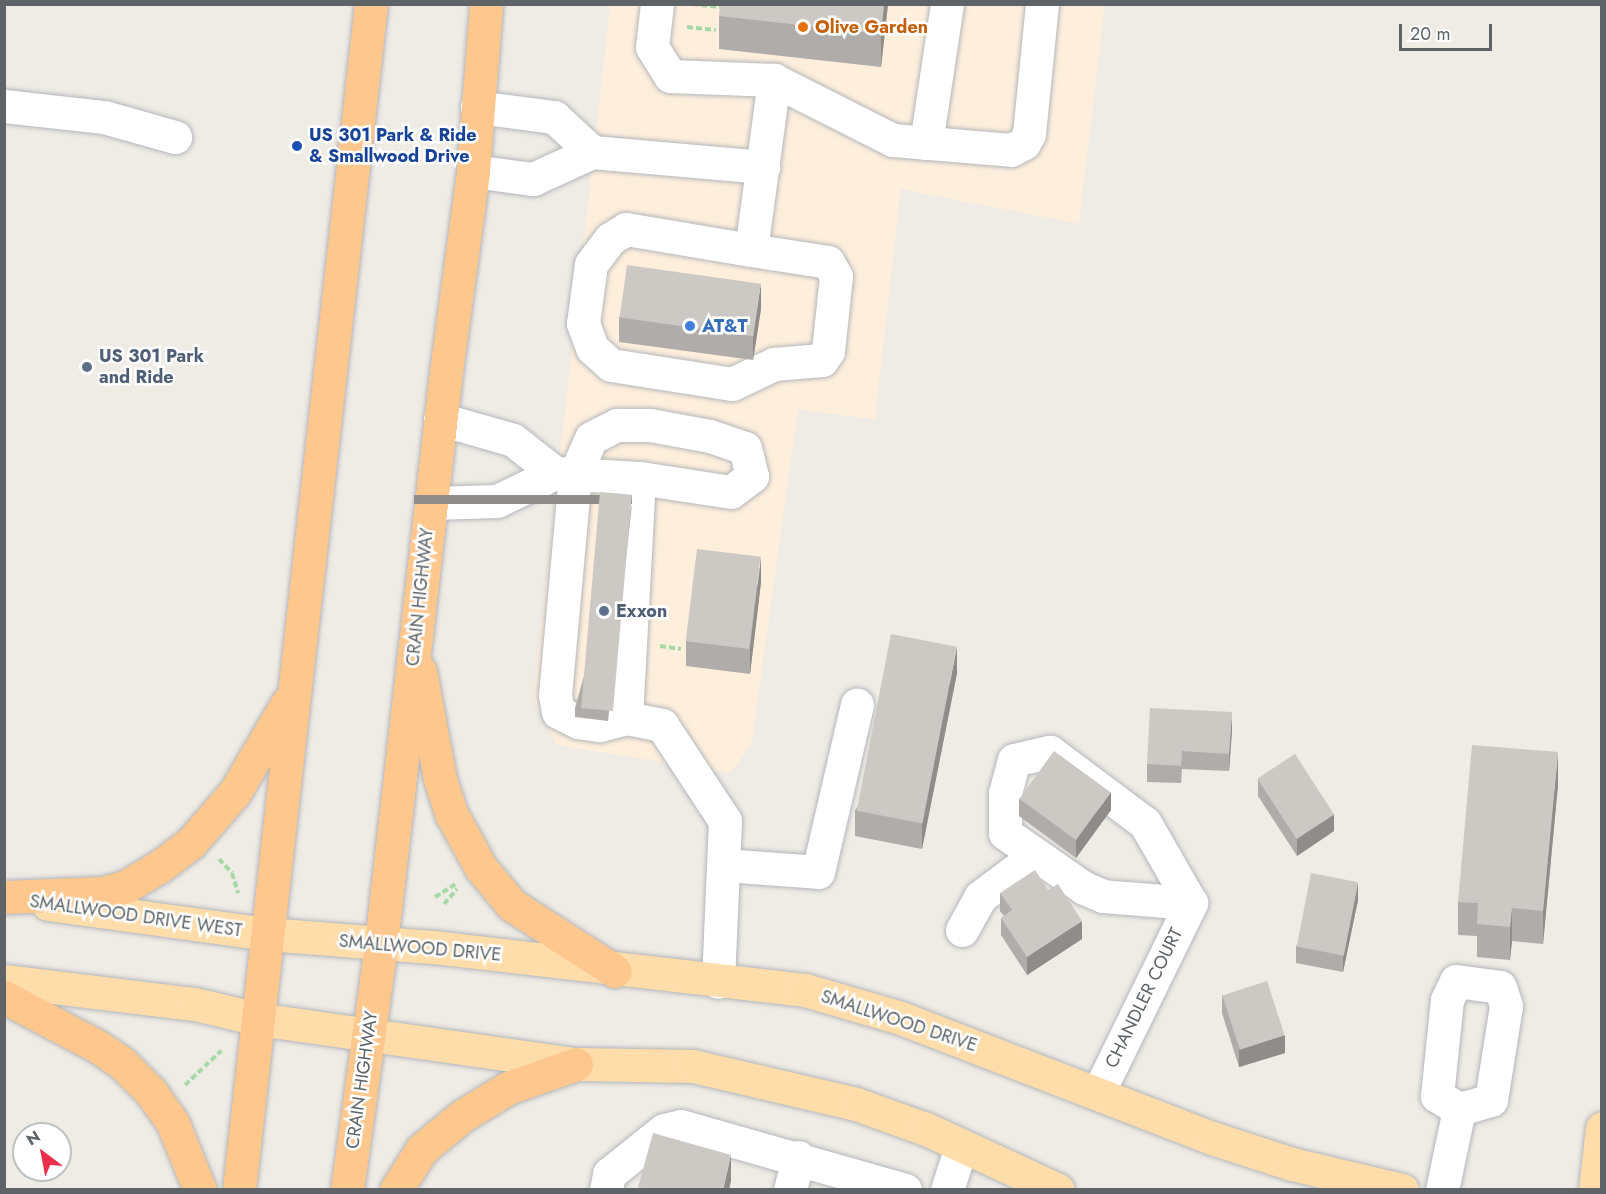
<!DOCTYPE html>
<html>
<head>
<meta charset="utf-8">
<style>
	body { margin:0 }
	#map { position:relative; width:1606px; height:1194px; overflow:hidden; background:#efebe5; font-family:Jost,sans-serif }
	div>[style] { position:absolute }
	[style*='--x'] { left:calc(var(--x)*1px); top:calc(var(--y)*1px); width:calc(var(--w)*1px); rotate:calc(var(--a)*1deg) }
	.commercial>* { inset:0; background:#feeedc }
	.path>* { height:4px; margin-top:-2px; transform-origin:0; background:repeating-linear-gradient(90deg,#a5d9a6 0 6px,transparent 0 9px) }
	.roads { filter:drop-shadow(0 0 2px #b3b7ba) drop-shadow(0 0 2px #b3b7ba) }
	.minor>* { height:33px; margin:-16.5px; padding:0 16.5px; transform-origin:16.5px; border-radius:16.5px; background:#fff }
	.major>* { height:33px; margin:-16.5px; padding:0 16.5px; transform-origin:16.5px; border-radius:16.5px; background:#ffddab }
	.highway>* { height:33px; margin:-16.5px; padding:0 16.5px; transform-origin:16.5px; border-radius:16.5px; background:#fec78e }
	.wall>* { inset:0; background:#afaca9 }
	.shaded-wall>* { inset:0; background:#8f8c89; transform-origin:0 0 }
	.building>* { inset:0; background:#ccc8c4; transform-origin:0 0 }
	.dots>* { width:16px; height:16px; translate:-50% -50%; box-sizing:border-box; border:3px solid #fff; border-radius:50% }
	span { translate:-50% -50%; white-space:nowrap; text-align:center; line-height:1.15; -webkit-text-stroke:5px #fff; paint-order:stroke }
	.food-label { font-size:18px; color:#c56008; font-weight:700 }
	.left { translate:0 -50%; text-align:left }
	.transit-label { font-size:18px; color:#164399; font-weight:700 }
	.shop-label { font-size:18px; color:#366cbe; font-weight:700 }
	.service-label { font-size:18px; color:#4e5e75; font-weight:700 }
	.street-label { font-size:18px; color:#5d6366 }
	.frame { position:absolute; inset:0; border:6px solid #5d6366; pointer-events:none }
	.north { position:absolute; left:12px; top:1122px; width:60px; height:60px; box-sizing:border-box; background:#fff; border:2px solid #bec1c2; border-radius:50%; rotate:328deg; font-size:16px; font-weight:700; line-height:24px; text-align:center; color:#5d6366 }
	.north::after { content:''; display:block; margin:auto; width:21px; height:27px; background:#eb304e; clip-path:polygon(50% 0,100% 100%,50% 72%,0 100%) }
	.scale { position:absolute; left:1399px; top:24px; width:93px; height:27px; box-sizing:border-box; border:3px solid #5d6366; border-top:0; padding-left:8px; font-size:18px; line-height:21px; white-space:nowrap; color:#5d6366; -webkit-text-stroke:4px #fff; paint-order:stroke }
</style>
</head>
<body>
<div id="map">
	<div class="commercial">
		<i style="clip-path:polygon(610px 5px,1105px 5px,1079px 224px,901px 189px,875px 419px,798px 410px,752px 741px,731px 773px,556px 745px,533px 699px)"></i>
	</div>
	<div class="path">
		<i style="--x:692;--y:4;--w:28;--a:6"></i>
		<i style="--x:687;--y:27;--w:29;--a:6"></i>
		<i style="--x:660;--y:646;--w:21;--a:8"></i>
		<i style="--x:219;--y:859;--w:19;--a:47"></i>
		<i style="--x:232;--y:873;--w:21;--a:73"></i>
		<i style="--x:435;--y:897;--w:25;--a:-32"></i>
		<i style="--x:444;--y:904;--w:20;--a:-49"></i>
		<i style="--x:185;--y:1085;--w:50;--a:-43.4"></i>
	</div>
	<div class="roads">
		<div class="minor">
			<i style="--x:657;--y:4;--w:43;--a:96.6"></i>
			<i style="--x:652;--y:47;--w:34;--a:58"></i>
			<i style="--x:670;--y:76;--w:104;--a:2.2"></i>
			<i style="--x:774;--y:80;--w:133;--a:26.8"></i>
			<i style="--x:893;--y:140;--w:118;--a:4.8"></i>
			<i style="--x:1011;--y:150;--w:15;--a:-28"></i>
			<i style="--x:1024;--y:143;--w:10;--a:-61"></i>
			<i style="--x:1029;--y:134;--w:131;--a:-84.3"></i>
			<i style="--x:4;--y:106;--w:101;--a:6.3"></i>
			<i style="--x:104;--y:117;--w:74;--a:15.7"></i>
			<i style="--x:477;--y:107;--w:78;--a:7.4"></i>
			<i style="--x:554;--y:117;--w:52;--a:42.6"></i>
			<i style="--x:926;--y:143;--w:141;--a:-81.4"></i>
			<i style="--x:473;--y:171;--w:61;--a:7.6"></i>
			<i style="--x:533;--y:179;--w:65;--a:-24.6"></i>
			<i style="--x:592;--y:152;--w:172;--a:5"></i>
			<i style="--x:751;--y:250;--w:127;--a:-170.5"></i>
			<i style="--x:626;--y:229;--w:19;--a:148"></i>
			<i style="--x:610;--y:239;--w:31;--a:127"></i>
			<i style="--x:591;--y:264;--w:60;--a:97.7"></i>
			<i style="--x:583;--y:323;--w:27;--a:70"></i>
			<i style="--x:592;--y:348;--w:25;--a:42"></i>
			<i style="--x:611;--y:365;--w:122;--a:8.9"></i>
			<i style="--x:732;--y:384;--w:47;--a:-25.5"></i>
			<i style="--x:774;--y:364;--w:48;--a:-4.8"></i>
			<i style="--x:822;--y:360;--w:11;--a:-56"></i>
			<i style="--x:828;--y:351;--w:75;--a:-83.9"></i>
			<i style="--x:836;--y:276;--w:16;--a:-120"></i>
			<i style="--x:828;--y:262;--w:78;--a:-171.1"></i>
			<i style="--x:751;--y:250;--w:172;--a:-82.3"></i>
			<i style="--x:440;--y:419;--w:76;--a:16"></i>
			<i style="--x:513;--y:440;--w:53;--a:38.2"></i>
			<i style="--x:431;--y:503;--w:66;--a:-1.7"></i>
			<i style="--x:497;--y:501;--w:64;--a:-25.8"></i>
			<i style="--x:555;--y:473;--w:84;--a:3.4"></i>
			<i style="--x:639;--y:478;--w:240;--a:93.1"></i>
			<i style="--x:626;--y:718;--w:37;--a:11"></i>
			<i style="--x:662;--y:725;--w:115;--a:56.7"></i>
			<i style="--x:725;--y:821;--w:161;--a:92.5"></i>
			<i style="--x:626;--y:718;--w:28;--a:165"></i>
			<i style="--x:599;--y:725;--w:21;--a:-172"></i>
			<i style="--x:578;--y:722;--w:22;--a:-153"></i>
			<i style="--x:558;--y:712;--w:17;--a:-100"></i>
			<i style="--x:555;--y:695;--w:222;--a:-84.8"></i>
			<i style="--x:575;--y:474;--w:39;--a:-66"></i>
			<i style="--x:591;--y:438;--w:29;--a:-27"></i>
			<i style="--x:617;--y:425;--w:33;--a:0"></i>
			<i style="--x:650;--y:425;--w:61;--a:10.4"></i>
			<i style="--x:710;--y:436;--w:37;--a:19"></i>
			<i style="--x:745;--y:448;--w:29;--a:76"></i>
			<i style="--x:752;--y:476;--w:26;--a:143"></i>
			<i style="--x:731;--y:492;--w:93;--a:-171.3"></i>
			<i style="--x:1050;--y:752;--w:119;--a:36.8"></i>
			<i style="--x:1145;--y:823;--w:92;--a:60.1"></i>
			<i style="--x:1191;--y:903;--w:88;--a:-175.5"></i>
			<i style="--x:1103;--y:896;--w:21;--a:-157"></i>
			<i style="--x:1084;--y:888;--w:96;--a:-145.2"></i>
			<i style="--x:1005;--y:833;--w:40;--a:-90"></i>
			<i style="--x:1005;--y:793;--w:34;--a:-75"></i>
			<i style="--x:1014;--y:760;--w:37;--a:-13"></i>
			<i style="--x:723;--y:865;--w:95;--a:4.2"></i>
			<i style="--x:818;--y:872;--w:172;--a:-76.9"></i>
			<i style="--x:962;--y:930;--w:38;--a:-61"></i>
			<i style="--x:980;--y:897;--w:70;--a:-36.9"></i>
			<i style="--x:1098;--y:1093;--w:212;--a:-63.9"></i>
			<i style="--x:606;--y:1190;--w:16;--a:-79"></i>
			<i style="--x:609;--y:1174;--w:70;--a:-38.7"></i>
			<i style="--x:664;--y:1130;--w:17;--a:-13"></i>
			<i style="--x:681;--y:1126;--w:233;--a:15.9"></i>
			<i style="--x:790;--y:1190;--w:34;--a:-76"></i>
			<i style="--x:947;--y:1190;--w:45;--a:-72"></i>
			<i style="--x:1442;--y:1190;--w:83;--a:-78.1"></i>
			<i style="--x:1459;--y:1109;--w:26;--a:-149"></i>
			<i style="--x:1437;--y:1096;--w:97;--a:-84.1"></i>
			<i style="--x:1447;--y:1000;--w:21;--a:-65"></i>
			<i style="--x:1456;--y:981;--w:44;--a:7.8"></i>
			<i style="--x:1500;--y:987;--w:20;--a:72"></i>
			<i style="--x:1506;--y:1006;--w:95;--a:99.1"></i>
			<i style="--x:1491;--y:1100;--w:33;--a:164"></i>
		</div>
		<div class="major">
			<i style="--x:48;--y:904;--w:221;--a:7.8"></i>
			<i style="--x:267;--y:934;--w:168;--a:4.5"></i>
			<i style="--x:434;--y:947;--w:373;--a:6.6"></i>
			<i style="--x:805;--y:990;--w:100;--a:16.3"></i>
			<i style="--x:901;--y:1018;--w:333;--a:21.1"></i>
			<i style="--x:1212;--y:1138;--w:84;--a:18"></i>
			<i style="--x:1292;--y:1164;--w:113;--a:13.3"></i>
			<i style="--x:4;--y:981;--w:192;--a:6.9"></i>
			<i style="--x:195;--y:1004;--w:65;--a:13.4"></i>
			<i style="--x:258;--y:1019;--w:321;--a:8.1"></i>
			<i style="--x:576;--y:1064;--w:117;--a:1"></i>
			<i style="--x:693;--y:1066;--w:167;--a:13.1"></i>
			<i style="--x:856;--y:1104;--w:74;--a:19.7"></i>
			<i style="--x:926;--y:1129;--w:145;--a:24.8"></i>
			<i style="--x:1595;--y:1190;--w:62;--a:-83.6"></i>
		</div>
		<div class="highway">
			<i style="--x:420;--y:671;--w:110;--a:79.5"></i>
			<i style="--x:440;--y:779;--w:38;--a:72"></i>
			<i style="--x:452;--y:815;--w:60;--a:61.3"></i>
			<i style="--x:481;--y:868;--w:48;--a:50"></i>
			<i style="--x:512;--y:905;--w:122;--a:32.7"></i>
			<i style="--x:4;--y:897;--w:99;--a:-2.3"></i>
			<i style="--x:103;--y:893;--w:25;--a:-16"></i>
			<i style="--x:127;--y:886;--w:37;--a:-31"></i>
			<i style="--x:159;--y:867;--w:39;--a:-37"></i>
			<i style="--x:190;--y:844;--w:69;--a:-49.1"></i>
			<i style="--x:235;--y:792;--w:104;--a:-59.5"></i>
			<i style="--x:4;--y:997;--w:105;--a:27.8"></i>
			<i style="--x:97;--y:1046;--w:30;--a:34"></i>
			<i style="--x:122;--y:1063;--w:41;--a:45"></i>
			<i style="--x:151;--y:1092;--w:39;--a:55"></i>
			<i style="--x:173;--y:1124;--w:71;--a:67.8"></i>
			<i style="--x:239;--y:1190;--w:1193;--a:-83.65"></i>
			<i style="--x:347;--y:1190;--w:248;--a:-82.1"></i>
			<i style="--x:381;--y:944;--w:576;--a:-83.52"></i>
			<i style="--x:446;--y:372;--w:203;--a:-82.3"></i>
			<i style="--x:473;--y:171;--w:168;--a:-85.5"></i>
			<i style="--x:396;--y:1190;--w:49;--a:-57.6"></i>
			<i style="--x:422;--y:1149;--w:52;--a:-39.5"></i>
			<i style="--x:462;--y:1116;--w:54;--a:-31.3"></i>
			<i style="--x:508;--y:1088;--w:72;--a:-19.4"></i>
		</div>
	</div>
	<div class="wall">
		<i style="clip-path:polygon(888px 4px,881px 67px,719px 49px,719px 16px)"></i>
		<i style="clip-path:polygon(761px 309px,753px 360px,619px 342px,619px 317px)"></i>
		<i style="clip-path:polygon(632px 504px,608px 721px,575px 717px,575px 708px)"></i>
		<i style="clip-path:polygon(761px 582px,750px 674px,686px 666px,686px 641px)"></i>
		<i style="clip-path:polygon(957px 673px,922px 849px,855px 836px,855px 810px)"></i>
		<i style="clip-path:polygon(1232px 730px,1229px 771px,1182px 769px,1181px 783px,1147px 782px,1147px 764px)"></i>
		<i style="clip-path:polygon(1258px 779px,1334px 831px,1297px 856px,1258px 796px)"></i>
		<i style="clip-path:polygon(1558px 785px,1543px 944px,1512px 941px,1510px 960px,1477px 957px,1477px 936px,1458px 935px,1458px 902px)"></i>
		<i style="clip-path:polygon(1019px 799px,1111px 810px,1076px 858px,1019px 816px)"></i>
		<i style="clip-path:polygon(1048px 890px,1082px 939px,1027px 975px,1001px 935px,1001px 918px,1004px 916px,1000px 911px,1000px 893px)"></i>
		<i style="clip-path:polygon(1358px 900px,1343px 972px,1296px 963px,1296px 946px)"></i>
		<i style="clip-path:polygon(1222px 995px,1285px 1053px,1239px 1067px,1222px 1013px)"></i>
	</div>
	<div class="shaded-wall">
		<i style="clip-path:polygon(884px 4px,888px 4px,881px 67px,881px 34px)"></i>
		<i style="clip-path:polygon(761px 283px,761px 309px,753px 360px,753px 335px)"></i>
		<i style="left:632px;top:495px;width:9px;height:218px;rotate:90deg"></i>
		<i style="clip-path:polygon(761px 557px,761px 582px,750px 674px,750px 648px)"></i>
		<i style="clip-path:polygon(957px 647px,957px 673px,922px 849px,922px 823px)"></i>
		<i style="clip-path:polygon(1232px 712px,1232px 730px,1229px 771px,1229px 754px)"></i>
		<i style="clip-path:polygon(1558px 752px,1558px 785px,1543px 944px,1543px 911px)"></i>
		<i style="clip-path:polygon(1111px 792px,1111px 810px,1076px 858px,1076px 840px)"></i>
		<i style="clip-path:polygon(1334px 814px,1334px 831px,1297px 856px,1297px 839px)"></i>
		<i style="clip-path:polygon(1358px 882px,1358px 900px,1343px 972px,1343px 955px)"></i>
		<i style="clip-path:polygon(1512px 908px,1512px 941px,1510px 960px,1510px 927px)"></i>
		<i style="clip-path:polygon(1082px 921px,1082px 939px,1027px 975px,1027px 957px)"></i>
		<i style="clip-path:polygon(1285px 1035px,1285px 1053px,1239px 1067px,1239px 1049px)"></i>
		<i style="clip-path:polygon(731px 1155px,731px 1181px,729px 1190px,723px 1190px)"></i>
	</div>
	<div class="building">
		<i style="clip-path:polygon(720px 4px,884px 4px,881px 34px,719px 16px)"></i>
		<i style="left:627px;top:265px;width:135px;height:53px;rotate:8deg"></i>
		<i style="left:600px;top:492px;width:32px;height:217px;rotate:5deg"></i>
		<i style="left:697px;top:549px;width:64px;height:93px;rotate:7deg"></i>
		<i style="left:891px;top:634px;width:67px;height:180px;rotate:11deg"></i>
		<i style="clip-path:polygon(1150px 708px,1232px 712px,1229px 754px,1182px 751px,1181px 766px,1147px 764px)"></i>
		<i style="clip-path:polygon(1472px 745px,1558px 752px,1543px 911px,1512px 908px,1510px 927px,1477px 924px,1478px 903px,1458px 902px)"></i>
		<i style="left:1054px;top:751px;width:70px;height:59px;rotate:36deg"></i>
		<i style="left:1295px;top:754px;width:72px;height:45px;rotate:57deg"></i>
		<i style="clip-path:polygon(1035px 870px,1048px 890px,1058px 884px,1082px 921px,1027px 957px,1001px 918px,1012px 910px,1000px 893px)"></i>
		<i style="left:1311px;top:873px;width:48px;height:75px;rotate:11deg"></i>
		<i style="left:1267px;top:981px;width:57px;height:47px;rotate:72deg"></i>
		<i style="clip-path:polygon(653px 1133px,731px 1155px,723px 1190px,647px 1190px,638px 1187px)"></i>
	</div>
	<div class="dots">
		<i style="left:803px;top:27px;background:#e8710a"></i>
		<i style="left:297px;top:146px;background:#1a4fb4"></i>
		<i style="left:690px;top:326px;background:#3f7fe0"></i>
		<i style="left:87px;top:367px;background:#5c6f8a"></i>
		<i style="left:604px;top:611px;background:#5c6f8a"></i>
	</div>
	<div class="food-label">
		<span class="left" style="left:815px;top:27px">Olive Garden</span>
	</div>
	<div class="transit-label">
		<span class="left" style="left:309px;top:146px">US 301 Park &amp; Ride<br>&amp; Smallwood Drive</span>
	</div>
	<div class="shop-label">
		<span class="left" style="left:702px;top:326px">AT&amp;T</span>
	</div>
	<div class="service-label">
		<span class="left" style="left:99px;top:367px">US 301 Park<br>and Ride</span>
		<span class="left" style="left:616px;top:611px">Exxon</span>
	</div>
	<div class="street-label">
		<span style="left:420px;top:597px;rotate:-84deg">CRAIN HIGHWAY</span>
		<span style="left:136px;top:916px;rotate:8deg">SMALLWOOD DRIVE WEST</span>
		<span style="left:420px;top:948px;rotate:5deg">SMALLWOOD DRIVE</span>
		<span style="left:1144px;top:998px;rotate:-64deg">CHANDLER COURT</span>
		<span style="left:899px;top:1021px;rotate:18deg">SMALLWOOD DRIVE</span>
		<span style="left:362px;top:1080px;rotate:-82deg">CRAIN HIGHWAY</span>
	</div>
	<div class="frame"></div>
	<div class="north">N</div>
	<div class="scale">20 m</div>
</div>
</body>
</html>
